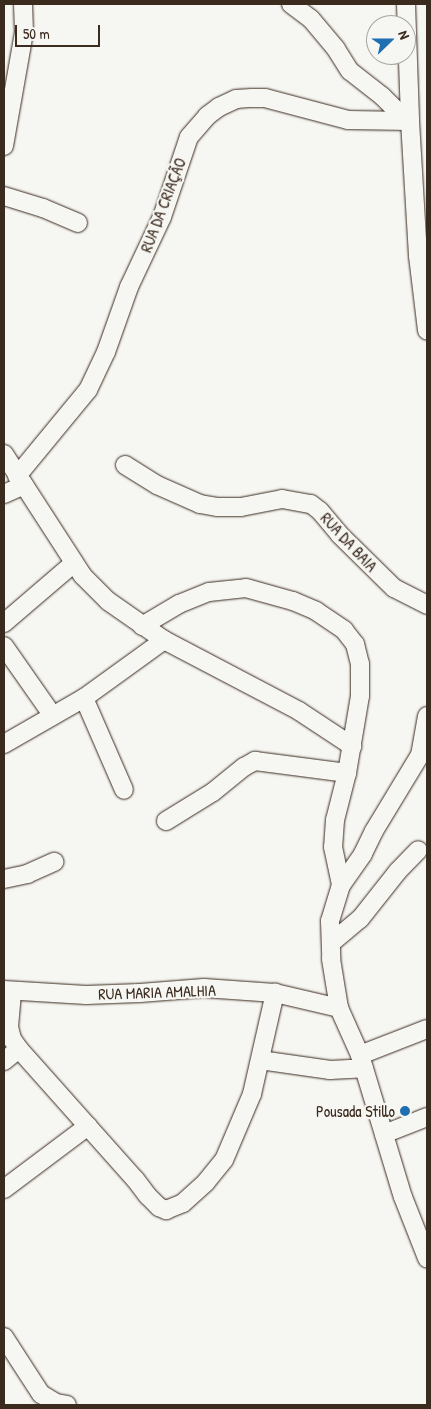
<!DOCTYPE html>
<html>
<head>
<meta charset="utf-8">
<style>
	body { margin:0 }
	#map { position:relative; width:431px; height:1409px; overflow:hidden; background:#f6f6f2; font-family:"Patrick Hand",sans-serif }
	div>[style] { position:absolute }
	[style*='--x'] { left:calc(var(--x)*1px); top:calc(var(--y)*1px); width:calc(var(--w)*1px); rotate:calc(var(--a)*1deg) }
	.roads { filter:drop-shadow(0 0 1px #3b2a1e) drop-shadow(0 0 1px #3b2a1e) }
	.minor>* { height:18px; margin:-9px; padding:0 9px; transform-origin:9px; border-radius:9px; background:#f6f6f2 }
	.dots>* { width:14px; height:14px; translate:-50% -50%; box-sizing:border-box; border:2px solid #f6f6f2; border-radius:50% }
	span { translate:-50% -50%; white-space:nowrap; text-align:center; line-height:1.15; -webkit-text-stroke:4.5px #f6f6f2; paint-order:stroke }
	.street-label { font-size:16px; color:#3b2a1e }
	.poi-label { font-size:16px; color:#3b2a1e }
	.right { translate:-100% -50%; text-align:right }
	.frame { position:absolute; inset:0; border:5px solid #3b2a1e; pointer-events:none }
	.north { position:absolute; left:366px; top:15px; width:50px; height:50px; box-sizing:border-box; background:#f6f6f2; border:1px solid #aba49d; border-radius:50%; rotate:68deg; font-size:14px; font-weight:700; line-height:20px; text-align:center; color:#3b2a1e }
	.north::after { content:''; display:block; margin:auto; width:18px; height:22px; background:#1f6fb2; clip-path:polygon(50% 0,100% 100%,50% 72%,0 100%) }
	.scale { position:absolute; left:15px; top:25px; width:85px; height:22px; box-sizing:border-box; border:2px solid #3b2a1e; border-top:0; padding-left:6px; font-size:15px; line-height:18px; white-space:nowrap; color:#3b2a1e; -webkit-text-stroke:4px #f6f6f2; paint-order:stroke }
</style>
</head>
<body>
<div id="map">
	<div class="roads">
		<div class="minor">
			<i style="--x:291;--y:4;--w:25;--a:37"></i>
			<i style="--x:311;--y:19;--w:39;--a:50"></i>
			<i style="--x:336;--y:49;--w:26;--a:58"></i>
			<i style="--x:350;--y:71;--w:41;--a:38"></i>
			<i style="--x:382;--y:96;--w:18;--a:45"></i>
			<i style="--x:395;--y:109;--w:13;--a:63"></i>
			<i style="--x:406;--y:4;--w:117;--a:88"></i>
			<i style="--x:410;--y:121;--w:135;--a:86.6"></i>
			<i style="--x:418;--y:256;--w:75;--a:83.1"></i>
			<i style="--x:4;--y:146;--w:116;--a:-80"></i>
			<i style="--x:24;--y:32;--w:28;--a:-92"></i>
			<i style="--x:4;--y:196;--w:41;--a:17.1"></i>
			<i style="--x:43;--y:208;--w:38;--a:23"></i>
			<i style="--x:4;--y:454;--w:145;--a:57.1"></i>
			<i style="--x:83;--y:576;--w:35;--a:45"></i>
			<i style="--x:108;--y:601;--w:68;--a:34.9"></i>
			<i style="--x:164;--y:640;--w:153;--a:27.7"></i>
			<i style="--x:299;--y:711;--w:64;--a:33.4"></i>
			<i style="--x:125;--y:465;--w:38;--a:32"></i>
			<i style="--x:157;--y:485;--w:47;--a:23.8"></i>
			<i style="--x:200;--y:504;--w:17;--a:10"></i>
			<i style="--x:217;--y:507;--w:24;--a:0"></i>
			<i style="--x:241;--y:507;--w:42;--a:-11"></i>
			<i style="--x:282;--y:499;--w:29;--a:10"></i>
			<i style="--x:311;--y:504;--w:11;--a:38"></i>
			<i style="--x:320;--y:511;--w:30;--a:50"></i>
			<i style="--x:339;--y:534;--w:77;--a:44.5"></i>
			<i style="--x:394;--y:588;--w:37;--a:27"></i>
			<i style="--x:17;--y:476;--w:112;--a:-50.5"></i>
			<i style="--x:88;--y:390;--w:42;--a:-64.7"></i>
			<i style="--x:106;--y:352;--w:69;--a:-70.5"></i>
			<i style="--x:129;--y:287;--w:77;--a:-64.8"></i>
			<i style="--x:162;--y:217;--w:84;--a:-71.4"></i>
			<i style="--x:189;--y:137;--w:28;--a:-49"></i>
			<i style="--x:207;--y:116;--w:15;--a:-37"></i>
			<i style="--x:219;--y:107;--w:19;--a:-25"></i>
			<i style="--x:236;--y:99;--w:16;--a:-4"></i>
			<i style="--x:252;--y:98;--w:13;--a:0"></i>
			<i style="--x:265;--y:98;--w:86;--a:14.8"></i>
			<i style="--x:348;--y:120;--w:62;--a:0.9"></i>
			<i style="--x:4;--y:494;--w:22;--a:-24"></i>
			<i style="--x:4;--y:623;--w:92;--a:-40.6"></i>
			<i style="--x:142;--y:626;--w:43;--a:-30.7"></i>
			<i style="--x:179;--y:604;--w:32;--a:-22"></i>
			<i style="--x:209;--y:592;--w:37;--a:-6"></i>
			<i style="--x:246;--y:588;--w:49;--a:15.5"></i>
			<i style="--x:293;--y:601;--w:25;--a:23"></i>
			<i style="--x:316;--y:611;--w:34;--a:34"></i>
			<i style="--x:344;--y:630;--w:18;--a:52"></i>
			<i style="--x:355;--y:644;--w:21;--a:76"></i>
			<i style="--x:360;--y:664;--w:32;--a:90"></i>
			<i style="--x:360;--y:696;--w:78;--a:99.6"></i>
			<i style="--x:347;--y:773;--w:49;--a:104.3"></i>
			<i style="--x:335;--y:820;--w:27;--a:94"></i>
			<i style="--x:333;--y:847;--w:39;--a:78"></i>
			<i style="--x:4;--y:646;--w:85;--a:55"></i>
			<i style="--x:84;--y:698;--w:100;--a:66.5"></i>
			<i style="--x:427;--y:716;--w:40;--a:100"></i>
			<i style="--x:420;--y:755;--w:89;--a:121.2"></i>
			<i style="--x:374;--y:831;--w:25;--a:116"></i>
			<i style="--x:363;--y:854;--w:38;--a:125"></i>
			<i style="--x:341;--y:885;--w:38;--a:107"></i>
			<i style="--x:330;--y:921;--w:38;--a:88"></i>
			<i style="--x:331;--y:959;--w:50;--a:80.7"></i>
			<i style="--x:339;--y:1008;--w:51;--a:65.9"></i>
			<i style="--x:360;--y:1055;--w:148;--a:73.2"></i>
			<i style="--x:403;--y:1197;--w:66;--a:68.5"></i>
			<i style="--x:4;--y:744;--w:92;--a:-29.9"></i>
			<i style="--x:84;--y:698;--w:99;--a:-35.9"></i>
			<i style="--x:166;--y:821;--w:55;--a:-31.7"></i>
			<i style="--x:213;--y:792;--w:40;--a:-39"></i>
			<i style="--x:244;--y:767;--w:13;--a:-29"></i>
			<i style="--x:255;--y:761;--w:93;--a:7.4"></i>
			<i style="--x:4;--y:879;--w:24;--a:-12"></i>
			<i style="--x:27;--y:874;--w:30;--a:-24"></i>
			<i style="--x:331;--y:943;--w:38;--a:-40"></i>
			<i style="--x:360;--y:919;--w:61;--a:-51.6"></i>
			<i style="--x:398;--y:871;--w:29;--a:-46"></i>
			<i style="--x:4;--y:990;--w:82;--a:3.5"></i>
			<i style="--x:86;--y:995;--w:54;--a:-2.1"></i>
			<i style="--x:140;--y:993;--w:64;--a:-4.5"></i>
			<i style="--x:204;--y:988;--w:71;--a:4"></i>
			<i style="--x:275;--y:993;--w:66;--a:13.2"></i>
			<i style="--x:19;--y:1049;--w:174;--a:48.3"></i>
			<i style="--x:135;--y:1179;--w:21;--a:53"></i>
			<i style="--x:148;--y:1196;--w:16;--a:45"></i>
			<i style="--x:159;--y:1207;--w:8;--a:23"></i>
			<i style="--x:166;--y:1210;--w:18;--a:-22"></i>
			<i style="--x:183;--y:1203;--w:31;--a:-42"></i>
			<i style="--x:206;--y:1182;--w:28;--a:-51"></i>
			<i style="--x:224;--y:1160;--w:72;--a:-67"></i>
			<i style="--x:252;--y:1094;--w:104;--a:-77.2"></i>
			<i style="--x:360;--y:1055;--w:72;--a:-21.2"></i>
			<i style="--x:260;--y:1060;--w:71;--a:8.1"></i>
			<i style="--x:330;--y:1070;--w:34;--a:-3"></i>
			<i style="--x:4;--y:1061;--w:19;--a:-39"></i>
			<i style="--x:19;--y:1049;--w:12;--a:-125"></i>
			<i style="--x:12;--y:1039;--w:12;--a:-104"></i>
			<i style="--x:9;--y:1027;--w:36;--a:-85"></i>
			<i style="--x:384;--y:1134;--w:46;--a:-21.6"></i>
			<i style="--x:4;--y:1189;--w:105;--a:-36.9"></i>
			<i style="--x:4;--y:1337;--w:68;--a:57"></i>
			<i style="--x:41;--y:1394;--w:17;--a:31"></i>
			<i style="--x:56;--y:1403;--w:11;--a:10"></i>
		</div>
	</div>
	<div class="dots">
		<i style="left:405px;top:1111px;background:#1f6fb2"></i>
	</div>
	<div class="street-label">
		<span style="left:163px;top:205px;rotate:-69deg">RUA DA CRIAÇÃO</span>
		<span style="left:349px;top:542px;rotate:47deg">RUA DA BAIA</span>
		<span style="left:157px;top:992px;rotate:-2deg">RUA MARIA AMALHIA</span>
	</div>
	<div class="poi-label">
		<span class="right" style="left:395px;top:1111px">Pousada Stillo</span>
	</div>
	<div class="frame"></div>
	<div class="north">N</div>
	<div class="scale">50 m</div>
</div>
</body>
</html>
